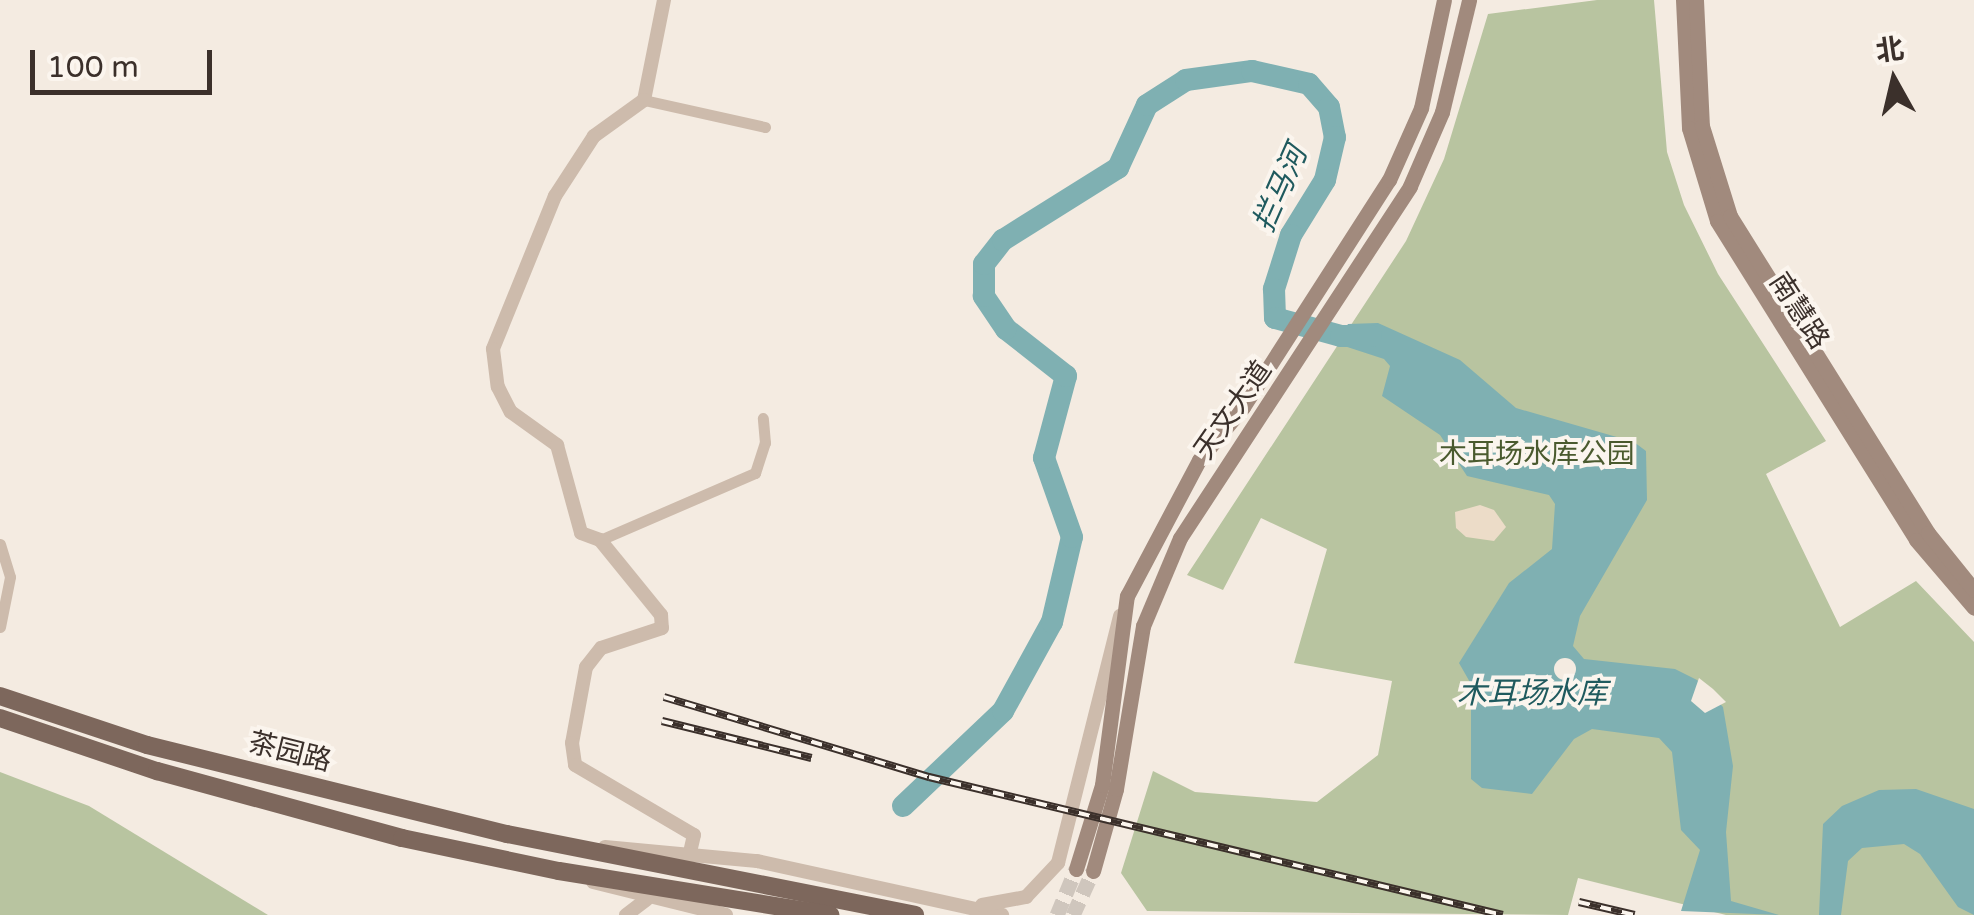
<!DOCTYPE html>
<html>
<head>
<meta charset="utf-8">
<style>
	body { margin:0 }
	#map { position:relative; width:1974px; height:915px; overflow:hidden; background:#f4ebe1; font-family:"Varela Round","Noto Sans SC",sans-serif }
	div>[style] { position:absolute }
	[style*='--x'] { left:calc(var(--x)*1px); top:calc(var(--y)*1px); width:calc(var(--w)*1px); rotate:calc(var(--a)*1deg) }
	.green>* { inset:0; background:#b8c4a0 }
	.plaza>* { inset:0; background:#ecdcc8 }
	.water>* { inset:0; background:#7fb0b2 }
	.pier>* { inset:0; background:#f4ebe1 }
	.round { border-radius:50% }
	.river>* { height:22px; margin:-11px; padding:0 11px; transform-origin:11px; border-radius:11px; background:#7fb0b2 }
	.secondary-tunnel>* { height:15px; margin-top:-7.5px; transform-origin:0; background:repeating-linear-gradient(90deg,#cfc6bd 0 15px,transparent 0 23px) }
	.minor>* { height:11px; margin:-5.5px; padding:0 5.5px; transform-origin:5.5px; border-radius:5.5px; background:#cdbbac }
	.tertiary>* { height:14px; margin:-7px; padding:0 7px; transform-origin:7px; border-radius:7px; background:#cdbbac }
	.secondary>* { height:15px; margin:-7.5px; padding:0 7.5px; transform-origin:7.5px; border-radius:7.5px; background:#a18a7d }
	.primary>* { height:18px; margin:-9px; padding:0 9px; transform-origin:9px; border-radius:9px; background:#7d675c }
	.rail>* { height:8px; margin-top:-4px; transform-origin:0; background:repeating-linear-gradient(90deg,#fbf5ee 0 11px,#3b302b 0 22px); box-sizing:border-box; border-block:2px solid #3b302b }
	span { translate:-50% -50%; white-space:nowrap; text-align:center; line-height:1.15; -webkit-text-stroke:8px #fbf5ee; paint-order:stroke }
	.street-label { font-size:28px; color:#3b302b }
	.park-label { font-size:28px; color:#4a5a2e }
	.water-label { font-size:30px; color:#1f5a5e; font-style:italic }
	.north { position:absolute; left:1844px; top:30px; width:100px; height:100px; -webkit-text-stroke:8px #fbf5ee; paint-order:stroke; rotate:352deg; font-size:28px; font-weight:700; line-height:40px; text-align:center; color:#3b302b }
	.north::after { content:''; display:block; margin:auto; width:35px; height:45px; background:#3b302b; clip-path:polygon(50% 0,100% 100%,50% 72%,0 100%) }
	.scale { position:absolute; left:30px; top:50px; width:182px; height:45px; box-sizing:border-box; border:5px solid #3b302b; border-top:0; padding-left:12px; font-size:30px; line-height:35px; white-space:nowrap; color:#3b302b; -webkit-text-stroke:8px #fbf5ee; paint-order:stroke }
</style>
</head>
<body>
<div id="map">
	<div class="green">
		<i style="clip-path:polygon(1597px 0,1654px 0,1667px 152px,1684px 205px,1718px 274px,1826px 441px,1766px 474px,1840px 627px,1916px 581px,1974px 642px,1974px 915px,1726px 915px,1578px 878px,1568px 915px,1147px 911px,1121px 873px,1153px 771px,1195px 792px,1317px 802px,1378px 755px,1392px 681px,1294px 663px,1327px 549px,1261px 518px,1223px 590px,1187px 575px,1406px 241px,1444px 159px,1488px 14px)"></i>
		<i style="clip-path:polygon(0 772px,89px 806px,268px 915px,0 915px)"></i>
	</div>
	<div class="plaza">
		<i style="clip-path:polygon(1480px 505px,1494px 510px,1506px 527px,1494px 541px,1466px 537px,1456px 528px,1455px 512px)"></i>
	</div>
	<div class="water">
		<i style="clip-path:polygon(1378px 323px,1460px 360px,1516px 408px,1634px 442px,1646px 451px,1647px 500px,1580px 616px,1573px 646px,1584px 659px,1675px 669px,1697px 680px,1723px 707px,1733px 766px,1726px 832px,1731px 901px,1779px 915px,1681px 911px,1700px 850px,1681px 830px,1672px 752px,1659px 738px,1592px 729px,1574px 739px,1532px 794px,1482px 788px,1471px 779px,1471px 684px,1459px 663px,1509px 583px,1552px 549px,1555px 504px,1549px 495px,1467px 476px,1440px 435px,1382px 396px,1390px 366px,1384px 359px,1335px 343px,1348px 324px)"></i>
		<i style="clip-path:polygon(1916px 789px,1974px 809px,1974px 915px,1958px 907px,1920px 854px,1904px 844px,1862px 848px,1848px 861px,1841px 915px,1819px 915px,1823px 824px,1842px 806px,1879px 790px)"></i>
	</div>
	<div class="pier">
		<i class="round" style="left:1554px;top:658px;width:22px;height:22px"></i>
		<i style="clip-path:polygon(1699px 678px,1713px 689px,1726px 702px,1705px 713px,1691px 701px)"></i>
	</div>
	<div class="river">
		<i style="--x:903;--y:806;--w:138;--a:-43.5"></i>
		<i style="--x:1003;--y:711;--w:102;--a:-61.2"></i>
		<i style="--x:1052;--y:622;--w:87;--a:-76.8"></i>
		<i style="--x:1072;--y:537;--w:84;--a:-109.5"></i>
		<i style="--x:1044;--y:458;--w:85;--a:-75"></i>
		<i style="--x:1066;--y:376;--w:76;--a:-141.9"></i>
		<i style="--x:1006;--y:329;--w:40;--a:-124"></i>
		<i style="--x:984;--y:296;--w:32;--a:-90"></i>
		<i style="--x:984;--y:264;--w:31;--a:-52"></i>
		<i style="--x:1003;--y:240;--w:136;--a:-32.1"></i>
		<i style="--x:1118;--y:168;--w:69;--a:-65.3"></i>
		<i style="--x:1147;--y:105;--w:46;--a:-32.7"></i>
		<i style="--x:1186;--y:80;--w:67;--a:-7.8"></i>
		<i style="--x:1252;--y:71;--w:58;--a:12.8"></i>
		<i style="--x:1309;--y:84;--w:30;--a:49"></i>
		<i style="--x:1329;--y:107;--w:31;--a:79"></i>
		<i style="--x:1335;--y:137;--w:44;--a:103.1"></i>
		<i style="--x:1325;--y:180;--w:65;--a:121.7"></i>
		<i style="--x:1291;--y:235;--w:57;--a:107.5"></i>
		<i style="--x:1274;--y:289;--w:29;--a:88"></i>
		<i style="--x:1275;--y:318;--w:68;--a:15.3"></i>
		<i style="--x:1341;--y:336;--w:30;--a:0"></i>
	</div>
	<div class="secondary-tunnel">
		<i style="--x:1057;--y:915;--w:50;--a:-67.6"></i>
		<i style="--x:1073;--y:915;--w:48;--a:-65.6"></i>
	</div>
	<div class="minor">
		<i style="--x:644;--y:100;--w:124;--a:12.6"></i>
		<i style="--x:600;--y:540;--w:169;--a:-23.4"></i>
		<i style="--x:755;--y:473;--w:32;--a:-72"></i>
		<i style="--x:765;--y:443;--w:25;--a:-95"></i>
		<i style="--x:0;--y:544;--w:34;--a:73"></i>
		<i style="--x:10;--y:577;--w:51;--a:101.3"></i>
	</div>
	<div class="tertiary">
		<i style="--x:664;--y:0;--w:102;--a:101.3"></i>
		<i style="--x:644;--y:100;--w:62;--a:144.2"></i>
		<i style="--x:594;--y:136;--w:72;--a:123"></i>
		<i style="--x:555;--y:196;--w:165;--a:112.1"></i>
		<i style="--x:493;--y:349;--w:38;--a:83"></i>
		<i style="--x:498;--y:387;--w:28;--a:63"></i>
		<i style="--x:511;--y:412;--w:57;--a:35.7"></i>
		<i style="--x:557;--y:445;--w:91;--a:74.7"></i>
		<i style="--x:581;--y:533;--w:20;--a:20"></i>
		<i style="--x:600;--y:540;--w:97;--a:50.9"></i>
		<i style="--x:661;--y:615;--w:13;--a:86"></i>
		<i style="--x:662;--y:628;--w:64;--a:161.8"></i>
		<i style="--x:601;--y:648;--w:24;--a:128"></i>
		<i style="--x:586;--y:667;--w:77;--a:100.4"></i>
		<i style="--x:572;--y:743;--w:22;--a:82"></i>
		<i style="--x:575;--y:765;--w:138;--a:30.5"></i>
		<i style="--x:694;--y:835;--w:18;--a:103"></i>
		<i style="--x:605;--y:847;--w:153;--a:5.3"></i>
		<i style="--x:757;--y:861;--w:251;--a:12.4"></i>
		<i style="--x:593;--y:882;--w:137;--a:13.9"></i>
		<i style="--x:982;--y:905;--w:45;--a:-10.3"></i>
		<i style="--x:1026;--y:897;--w:47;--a:-46.7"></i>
		<i style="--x:1058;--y:863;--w:255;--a:-75.9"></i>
		<i style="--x:626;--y:915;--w:25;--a:-37"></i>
	</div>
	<div class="secondary">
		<i style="--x:1683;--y:0;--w:128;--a:87.3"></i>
		<i style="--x:1689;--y:128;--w:97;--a:73.2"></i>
		<i style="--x:1717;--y:221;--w:376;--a:58"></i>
		<i style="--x:1916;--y:540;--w:89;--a:49.5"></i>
		<i style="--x:1696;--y:0;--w:126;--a:87.3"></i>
		<i style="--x:1702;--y:126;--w:94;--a:72.7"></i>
		<i style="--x:1730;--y:216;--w:374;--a:58"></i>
		<i style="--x:1928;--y:533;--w:73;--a:51.1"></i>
		<i style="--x:1076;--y:869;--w:88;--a:-72.8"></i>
		<i style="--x:1102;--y:785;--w:191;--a:-82.5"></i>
		<i style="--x:1127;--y:596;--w:154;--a:-62.1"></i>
		<i style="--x:1199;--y:460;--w:69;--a:-50.3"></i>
		<i style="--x:1243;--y:407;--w:270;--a:-57.3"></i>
		<i style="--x:1389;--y:180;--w:79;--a:-66"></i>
		<i style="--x:1421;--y:108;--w:110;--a:-78"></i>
		<i style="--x:1093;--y:871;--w:85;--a:-74.3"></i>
		<i style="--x:1116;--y:789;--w:165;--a:-80.6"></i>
		<i style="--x:1143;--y:626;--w:95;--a:-67.2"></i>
		<i style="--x:1180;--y:538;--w:420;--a:-56.8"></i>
		<i style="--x:1410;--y:186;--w:81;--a:-66.6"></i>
		<i style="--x:1442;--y:112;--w:115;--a:-76.4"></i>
	</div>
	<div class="primary">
		<i style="--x:0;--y:696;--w:155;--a:18.4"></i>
		<i style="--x:147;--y:745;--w:371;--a:13.9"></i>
		<i style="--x:507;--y:834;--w:416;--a:11.2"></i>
		<i style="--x:0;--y:718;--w:166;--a:18.7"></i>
		<i style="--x:157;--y:771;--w:254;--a:15.3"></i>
		<i style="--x:402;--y:838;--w:160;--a:11.9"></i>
		<i style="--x:559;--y:871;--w:275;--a:9.2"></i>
	</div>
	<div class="rail">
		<i style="--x:664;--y:697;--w:277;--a:16.8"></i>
		<i style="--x:929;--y:777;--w:590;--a:13.52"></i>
		<i style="--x:662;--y:721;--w:154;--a:13.9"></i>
		<i style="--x:1579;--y:902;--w:57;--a:13.1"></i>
	</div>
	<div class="street-label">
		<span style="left:1799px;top:311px;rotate:57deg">南慧路</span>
		<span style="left:1233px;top:410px;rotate:-55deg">天文大道</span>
		<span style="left:290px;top:752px;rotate:14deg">茶园路</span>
	</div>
	<div class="park-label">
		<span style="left:1537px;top:454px">木耳场水库公园</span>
	</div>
	<div class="water-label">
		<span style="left:1281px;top:189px;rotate:-66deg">拦马河</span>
		<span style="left:1532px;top:694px">木耳场水库</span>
	</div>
	<div class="north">北</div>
	<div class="scale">100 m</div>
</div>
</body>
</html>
